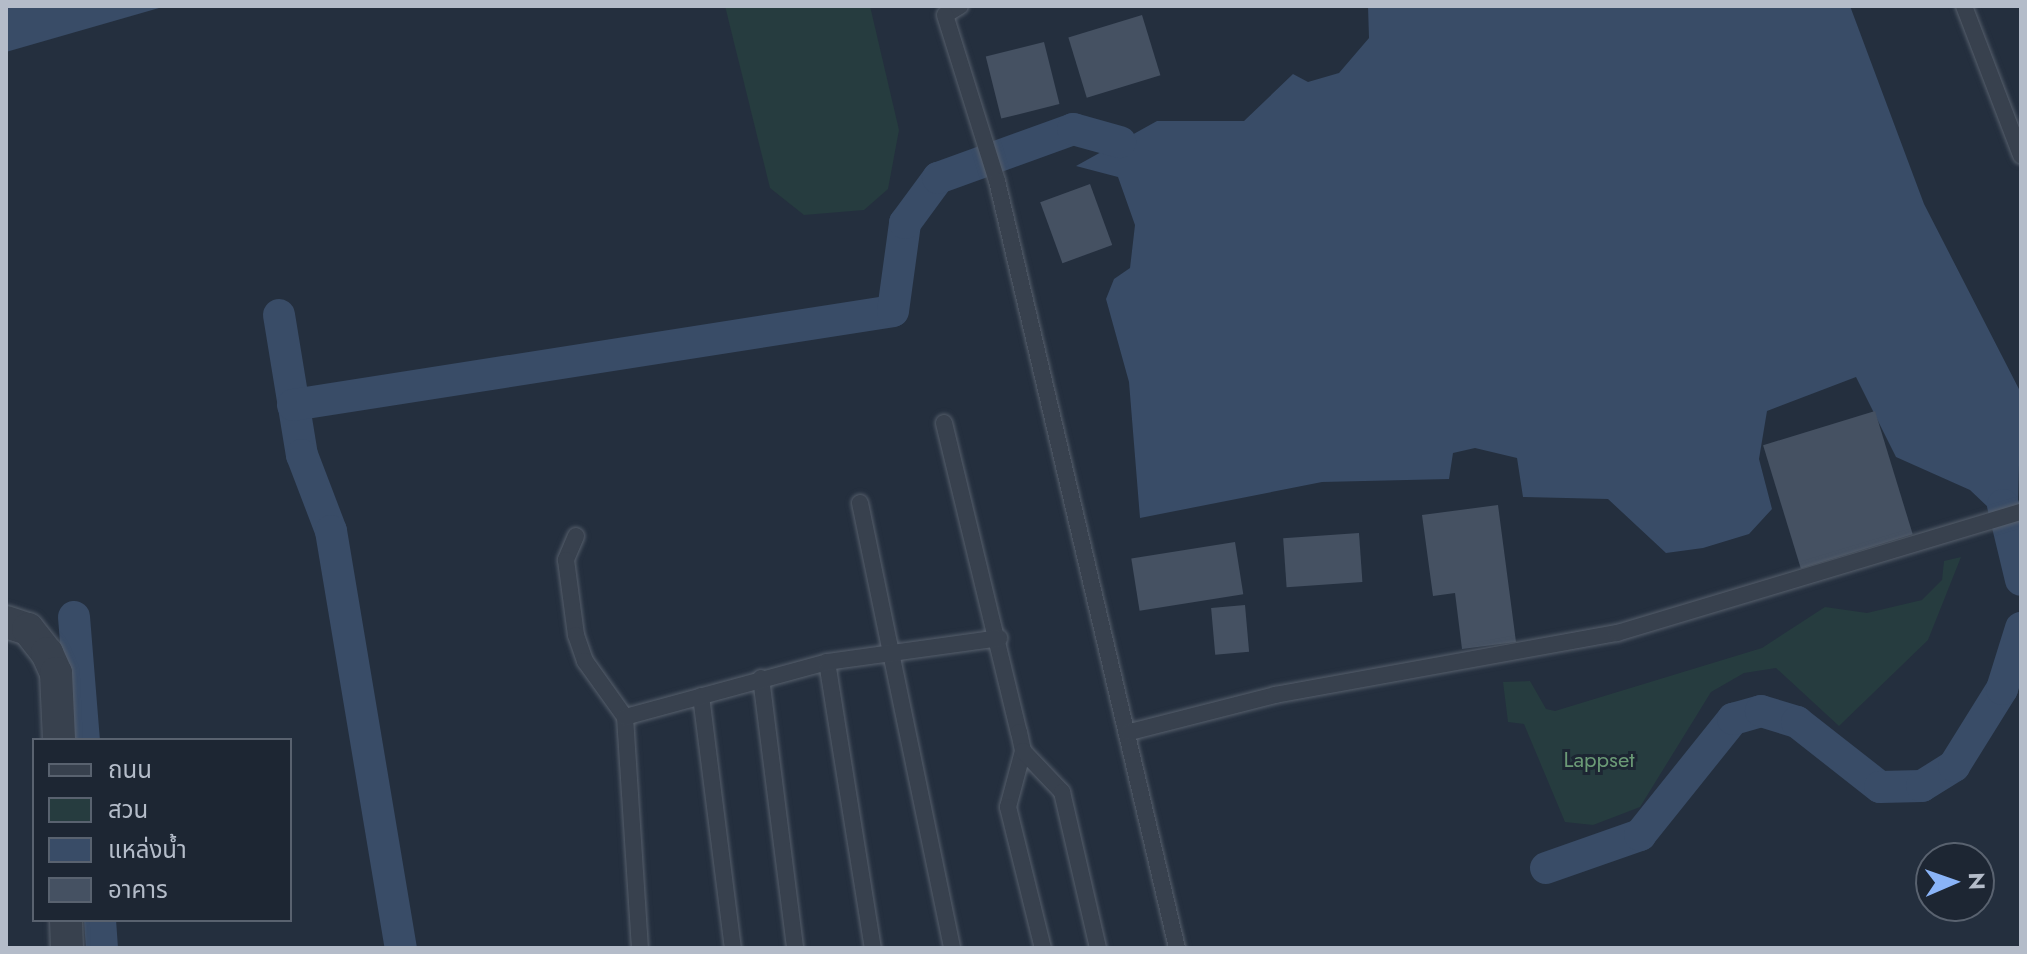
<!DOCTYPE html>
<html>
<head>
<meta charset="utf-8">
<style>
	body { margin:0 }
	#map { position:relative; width:2027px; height:954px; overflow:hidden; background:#242f3e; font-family:Jost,"Noto Sans Thai",sans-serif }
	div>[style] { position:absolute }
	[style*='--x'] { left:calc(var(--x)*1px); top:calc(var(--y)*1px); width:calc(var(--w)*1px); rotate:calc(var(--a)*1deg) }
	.green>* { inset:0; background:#263c3f }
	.water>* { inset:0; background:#394c67 }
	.canal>* { height:32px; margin:-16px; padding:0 16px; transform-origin:16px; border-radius:16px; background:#394c67 }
	.building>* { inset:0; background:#455162; transform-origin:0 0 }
	.roads { filter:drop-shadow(0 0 2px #565f6c) drop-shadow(0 0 2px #565f6c) }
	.lane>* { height:16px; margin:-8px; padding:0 8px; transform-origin:8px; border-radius:8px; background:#38414e }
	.street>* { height:32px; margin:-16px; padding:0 16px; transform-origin:16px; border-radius:16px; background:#38414e }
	span { translate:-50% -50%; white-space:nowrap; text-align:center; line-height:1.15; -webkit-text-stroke:6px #1d2633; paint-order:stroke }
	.park-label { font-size:22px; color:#6b9a76 }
	.frame { position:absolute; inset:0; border:8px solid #b4bcc9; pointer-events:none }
	.legend { position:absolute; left:32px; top:738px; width:260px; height:184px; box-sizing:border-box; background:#1d2633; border:2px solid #59626f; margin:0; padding:10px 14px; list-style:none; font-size:24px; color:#b4bcc9 }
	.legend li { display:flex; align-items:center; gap:16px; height:40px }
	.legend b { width:40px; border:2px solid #59626f }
	.north { position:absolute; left:1915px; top:842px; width:80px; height:80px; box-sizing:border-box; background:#1d2633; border:2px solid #59626f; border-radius:50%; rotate:88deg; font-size:22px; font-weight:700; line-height:32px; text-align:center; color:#b4bcc9 }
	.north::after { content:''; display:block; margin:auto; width:28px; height:36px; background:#8ab4f8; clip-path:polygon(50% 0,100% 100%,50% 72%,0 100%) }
</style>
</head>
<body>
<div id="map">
	<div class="green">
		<i style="clip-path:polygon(725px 6px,870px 6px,899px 130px,888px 189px,864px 210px,804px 215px,770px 188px)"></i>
		<i style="clip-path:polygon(1961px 557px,1928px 640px,1839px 726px,1776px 668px,1744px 673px,1711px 692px,1640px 807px,1593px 825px,1565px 822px,1524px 724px,1508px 722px,1503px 682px,1530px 681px,1546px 709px,1555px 711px,1762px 648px,1825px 607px,1867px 613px,1922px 600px,1942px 580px,1944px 561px)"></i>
	</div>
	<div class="water">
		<i style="clip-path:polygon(6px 6px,166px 6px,6px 52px)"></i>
		<i style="clip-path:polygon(1368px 6px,1850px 6px,1924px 204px,2021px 393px,2018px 501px,1990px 509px,1970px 490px,1896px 457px,1856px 377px,1767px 411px,1759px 459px,1772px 509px,1749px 534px,1703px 548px,1666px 553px,1608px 499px,1523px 497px,1517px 458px,1475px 448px,1453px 453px,1449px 479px,1322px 482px,1140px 518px,1129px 382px,1106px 299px,1114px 279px,1130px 268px,1135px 225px,1118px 177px,1076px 166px,1157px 121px,1244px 121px,1293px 74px,1308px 82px,1339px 73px,1369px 38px)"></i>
	</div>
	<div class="canal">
		<i style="--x:279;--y:315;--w:142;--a:80.7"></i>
		<i style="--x:302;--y:455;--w:81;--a:69.1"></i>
		<i style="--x:331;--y:531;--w:423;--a:80.5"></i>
		<i style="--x:293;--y:405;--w:607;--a:-8.9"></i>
		<i style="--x:893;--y:311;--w:89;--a:-82.2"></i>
		<i style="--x:905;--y:223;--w:56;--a:-53.7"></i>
		<i style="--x:938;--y:178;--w:144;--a:-19.9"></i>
		<i style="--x:1073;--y:129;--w:49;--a:15.5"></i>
		<i style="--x:2003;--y:505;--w:77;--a:76.5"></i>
		<i style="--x:74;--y:617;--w:123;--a:85.4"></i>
		<i style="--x:1546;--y:868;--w:100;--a:-19.3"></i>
		<i style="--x:1640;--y:835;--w:149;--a:-51.3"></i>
		<i style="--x:1733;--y:719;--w:29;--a:-16"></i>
		<i style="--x:1761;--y:711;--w:38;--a:17"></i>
		<i style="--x:1797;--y:722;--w:105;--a:38.1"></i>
		<i style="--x:1880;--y:787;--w:42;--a:-1.4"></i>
		<i style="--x:1922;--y:786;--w:38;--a:-32"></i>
		<i style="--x:1954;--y:766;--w:91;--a:-58.1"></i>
		<i style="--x:2002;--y:689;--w:64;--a:-72.7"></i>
		<i style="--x:100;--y:920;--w:28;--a:86"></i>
	</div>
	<div class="building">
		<i style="left:1142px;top:15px;width:63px;height:77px;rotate:73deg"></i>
		<i style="left:1044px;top:42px;width:64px;height:60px;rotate:76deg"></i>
		<i style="left:1090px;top:184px;width:65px;height:53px;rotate:70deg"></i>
		<i style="left:1875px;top:411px;width:129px;height:117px;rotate:73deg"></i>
		<i style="clip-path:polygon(1498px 505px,1516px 642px,1462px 649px,1455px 593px,1433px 596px,1422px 515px)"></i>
		<i style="left:1359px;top:533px;width:49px;height:76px;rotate:86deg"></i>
		<i style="left:1235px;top:542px;width:53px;height:105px;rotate:81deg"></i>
		<i style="left:1245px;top:605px;width:47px;height:34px;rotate:85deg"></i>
	</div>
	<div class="roads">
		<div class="lane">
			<i style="--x:960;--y:6;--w:17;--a:149"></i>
			<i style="--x:945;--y:15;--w:174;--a:72.6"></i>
			<i style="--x:997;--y:181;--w:788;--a:76.79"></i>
			<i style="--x:1964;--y:6;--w:160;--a:69.1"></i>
			<i style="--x:944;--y:423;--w:318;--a:76.4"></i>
			<i style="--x:1019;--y:732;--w:19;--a:78"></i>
			<i style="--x:1023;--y:751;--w:58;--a:105"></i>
			<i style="--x:1008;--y:807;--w:145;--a:76.1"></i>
			<i style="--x:860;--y:503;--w:454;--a:78.3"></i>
			<i style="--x:576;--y:536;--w:26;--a:113"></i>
			<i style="--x:566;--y:560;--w:76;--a:82.4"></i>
			<i style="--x:576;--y:635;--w:28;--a:71"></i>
			<i style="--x:585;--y:661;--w:69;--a:54.5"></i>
			<i style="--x:625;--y:717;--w:231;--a:86.3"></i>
			<i style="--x:827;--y:662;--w:290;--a:80.9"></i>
			<i style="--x:761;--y:678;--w:272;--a:82.8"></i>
			<i style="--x:701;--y:696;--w:254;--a:82.8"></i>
			<i style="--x:625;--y:717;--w:209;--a:-15.2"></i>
			<i style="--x:827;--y:662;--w:174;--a:-7.9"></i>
			<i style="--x:1130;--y:732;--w:150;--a:-14.3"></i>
			<i style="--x:1275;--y:695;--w:348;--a:-10.3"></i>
			<i style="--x:1617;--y:633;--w:422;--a:-16.7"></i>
			<i style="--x:1023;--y:751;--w:57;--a:46.4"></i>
			<i style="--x:1062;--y:792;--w:160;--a:77"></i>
		</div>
		<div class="street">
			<i style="--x:6;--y:622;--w:23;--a:18"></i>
			<i style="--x:28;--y:629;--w:31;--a:52"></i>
			<i style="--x:47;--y:653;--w:22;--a:66"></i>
			<i style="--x:56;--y:673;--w:67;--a:87.4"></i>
			<i style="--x:66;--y:920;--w:28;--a:88"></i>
		</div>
	</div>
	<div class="park-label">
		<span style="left:1599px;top:760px">Lappset</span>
	</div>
	<div class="frame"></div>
	<ul class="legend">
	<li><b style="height:10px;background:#38414e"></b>ถนน</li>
	<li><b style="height:22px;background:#263c3f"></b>สวน</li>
	<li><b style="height:22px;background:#394c67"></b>แหล่งน้ำ</li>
	<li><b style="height:22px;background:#455162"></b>อาคาร</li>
	</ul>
	<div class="north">N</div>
</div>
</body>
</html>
